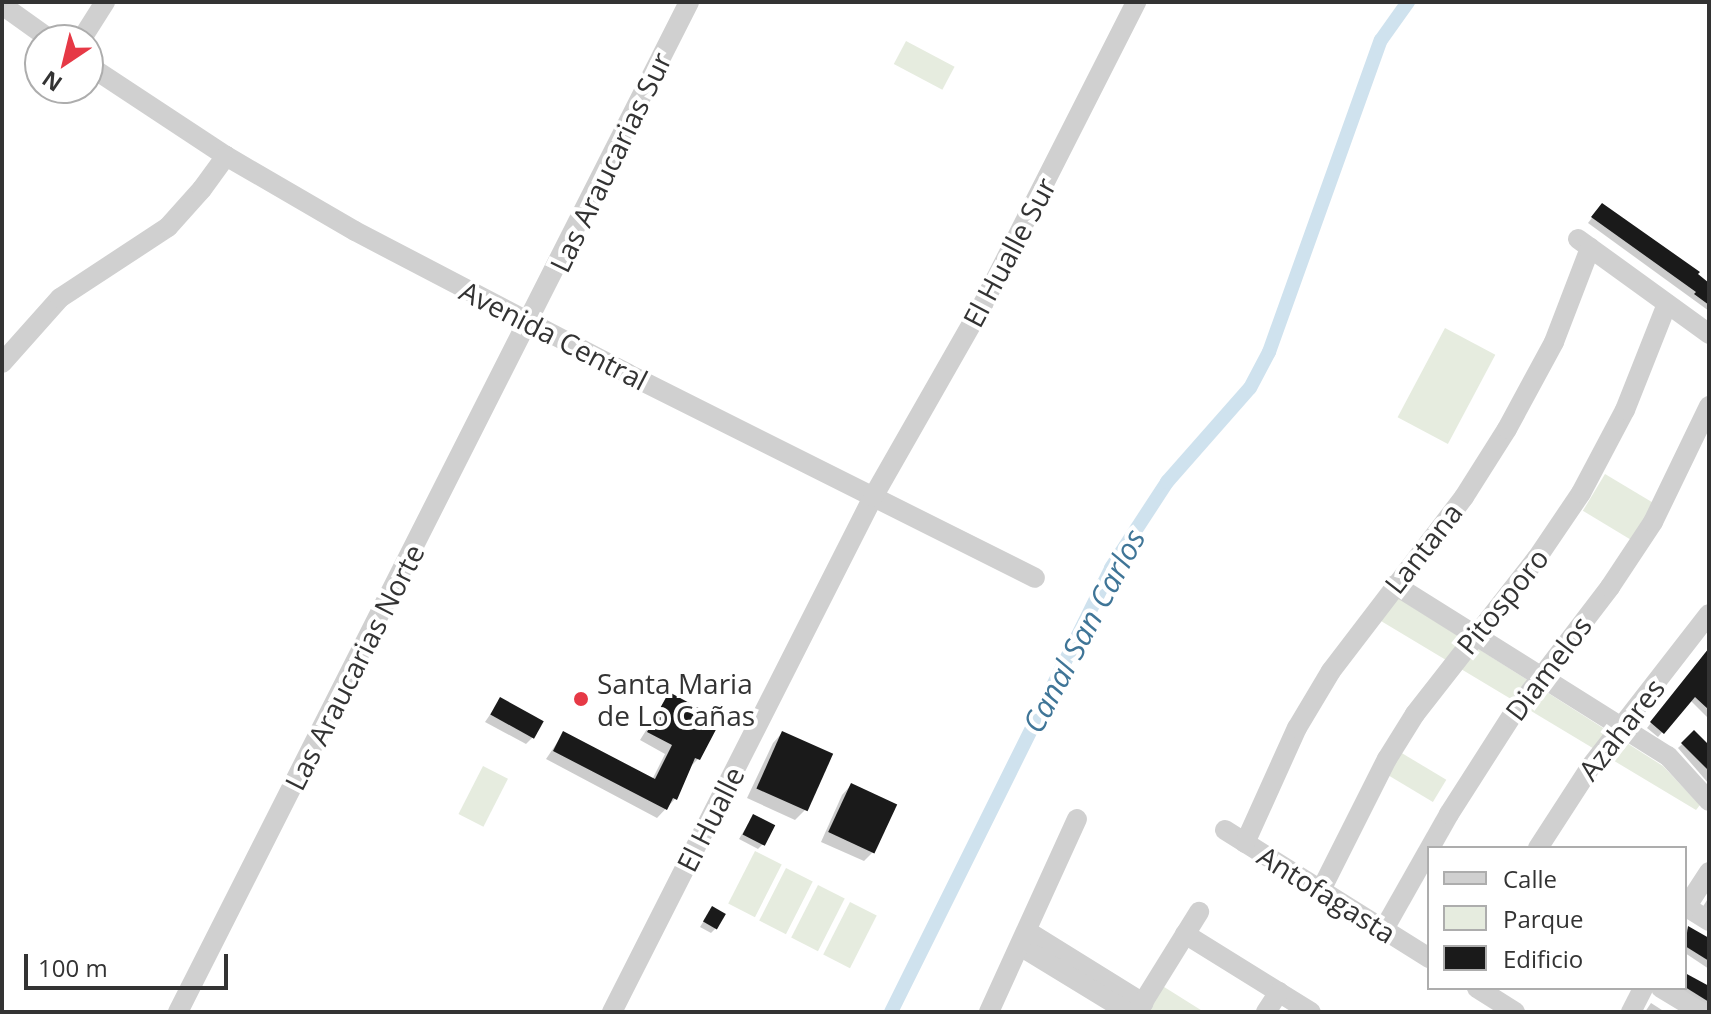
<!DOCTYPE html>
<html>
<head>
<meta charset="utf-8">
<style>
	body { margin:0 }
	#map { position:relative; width:1711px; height:1014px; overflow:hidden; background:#fff; font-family:"Open Sans",sans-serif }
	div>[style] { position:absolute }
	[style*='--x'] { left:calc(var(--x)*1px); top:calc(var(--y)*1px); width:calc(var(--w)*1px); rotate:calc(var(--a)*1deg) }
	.green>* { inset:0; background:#e6ecdf; transform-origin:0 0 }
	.shadow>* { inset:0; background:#0003 }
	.canal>* { height:14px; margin:-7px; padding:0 7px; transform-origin:7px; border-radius:7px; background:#cfe2ee }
	.building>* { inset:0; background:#1a1a1a; transform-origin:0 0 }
	.minor>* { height:20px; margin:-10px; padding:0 10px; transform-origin:10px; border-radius:10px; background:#d0d0d0 }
	.dots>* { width:22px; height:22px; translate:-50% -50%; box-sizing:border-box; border:4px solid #fff; border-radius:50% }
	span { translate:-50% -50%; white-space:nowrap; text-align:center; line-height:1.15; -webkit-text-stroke:8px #fff; paint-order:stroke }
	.street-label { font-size:28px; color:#333 }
	.poi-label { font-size:28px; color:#333 }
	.left { translate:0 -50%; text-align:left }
	.water-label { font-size:30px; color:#3f7597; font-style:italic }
	.frame { position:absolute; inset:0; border:4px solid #333; pointer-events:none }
	.legend { position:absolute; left:1427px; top:846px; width:260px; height:144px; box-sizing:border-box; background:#fff; border:2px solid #adadad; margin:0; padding:10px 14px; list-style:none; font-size:24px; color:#333 }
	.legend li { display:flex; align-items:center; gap:16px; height:40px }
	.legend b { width:40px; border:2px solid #adadad }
	.north { position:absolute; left:24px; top:24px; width:80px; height:80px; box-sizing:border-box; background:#fff; border:2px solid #adadad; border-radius:50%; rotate:215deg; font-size:22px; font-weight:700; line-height:32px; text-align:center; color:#333 }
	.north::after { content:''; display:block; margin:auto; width:28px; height:36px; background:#e63946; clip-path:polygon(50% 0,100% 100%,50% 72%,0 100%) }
	.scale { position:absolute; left:24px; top:954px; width:204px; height:36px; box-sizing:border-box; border:4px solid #333; border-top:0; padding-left:10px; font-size:24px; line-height:28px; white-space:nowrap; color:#333; -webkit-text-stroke:6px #fff; paint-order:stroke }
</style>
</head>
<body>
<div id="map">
	<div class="green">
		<i style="left:906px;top:41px;width:55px;height:26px;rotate:28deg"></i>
		<i style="left:1445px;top:328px;width:57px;height:101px;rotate:28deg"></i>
		<i style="left:1605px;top:474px;width:57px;height:43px;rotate:31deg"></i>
		<i style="clip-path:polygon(1392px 594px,1663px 766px,1700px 805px,1696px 810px,1376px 618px)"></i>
		<i style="left:1400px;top:752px;width:54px;height:26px;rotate:31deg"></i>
		<i style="left:483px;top:766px;width:28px;height:54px;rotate:27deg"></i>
		<i style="left:755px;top:851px;width:30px;height:59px;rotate:27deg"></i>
		<i style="left:786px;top:868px;width:30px;height:59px;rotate:27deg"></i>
		<i style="left:818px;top:885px;width:30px;height:59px;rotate:27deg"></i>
		<i style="left:850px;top:902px;width:30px;height:59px;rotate:27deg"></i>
		<i style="clip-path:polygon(1161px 985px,1204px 1012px,1144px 1012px)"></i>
	</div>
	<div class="shadow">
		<i style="clip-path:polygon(1598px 210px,1709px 284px,1709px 311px,1588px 223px)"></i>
		<i style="clip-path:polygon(1709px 648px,1709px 719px,1690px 700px,1658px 737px,1647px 728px)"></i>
		<i style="clip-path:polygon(669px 694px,698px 759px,690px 767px,675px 799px,657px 818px,546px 759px,563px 734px,652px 780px,665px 754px,640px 740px)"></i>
		<i style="clip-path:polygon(500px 700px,533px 737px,526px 744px,485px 722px)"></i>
		<i style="clip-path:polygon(782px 733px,805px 810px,795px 820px,747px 798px,773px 743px)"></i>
		<i style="clip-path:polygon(1694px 733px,1709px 752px,1709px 784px,1678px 748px)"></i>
		<i style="clip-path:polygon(851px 785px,874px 851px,864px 861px,821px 842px,842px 795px)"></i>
		<i style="clip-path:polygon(753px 816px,763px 844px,758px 849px,739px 839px)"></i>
		<i style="clip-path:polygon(1709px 897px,1709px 914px,1702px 908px)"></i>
		<i style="clip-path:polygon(712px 908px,715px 929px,711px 933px,700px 927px)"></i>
		<i style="clip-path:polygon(1689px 928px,1709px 941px,1709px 969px,1685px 953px,1685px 932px)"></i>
		<i style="clip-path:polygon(1685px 975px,1709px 989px,1709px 1002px,1704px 1006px,1673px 988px,1685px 988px)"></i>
		<i style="clip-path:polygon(1651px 1003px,1665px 1012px,1645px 1012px)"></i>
	</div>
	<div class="canal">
		<i style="--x:891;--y:1012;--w:496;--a:-63.6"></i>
		<i style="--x:1111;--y:568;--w:103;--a:-56.9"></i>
		<i style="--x:1167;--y:482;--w:125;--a:-48.6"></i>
		<i style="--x:1250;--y:388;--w:41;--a:-62.2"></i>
		<i style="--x:1269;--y:352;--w:331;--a:-70.3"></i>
		<i style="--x:1381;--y:40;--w:47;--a:-54.6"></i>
	</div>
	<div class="building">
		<i style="clip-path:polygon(1602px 203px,1700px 272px,1698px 274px,1709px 283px,1709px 305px,1694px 294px,1696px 292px,1591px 217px)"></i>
		<i style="clip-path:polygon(1709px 648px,1709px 710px,1695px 697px,1664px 734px,1650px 722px)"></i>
		<i style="clip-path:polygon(669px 692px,721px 720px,700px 760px,695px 758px,677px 800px,673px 798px,667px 810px,553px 751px,563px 731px,655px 779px,672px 745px,647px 732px)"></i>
		<i style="left:500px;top:697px;width:50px;height:20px;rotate:29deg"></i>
		<i style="clip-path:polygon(1694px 730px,1709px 745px,1709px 771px,1681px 743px)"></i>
		<i style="left:782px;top:731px;width:56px;height:63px;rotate:24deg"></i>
		<i style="left:851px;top:783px;width:51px;height:54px;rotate:25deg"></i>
		<i style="left:753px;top:814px;width:25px;height:23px;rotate:27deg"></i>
		<i style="left:712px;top:906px;width:16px;height:18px;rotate:30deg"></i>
		<i style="clip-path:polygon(1688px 926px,1709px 938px,1709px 961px,1685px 946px)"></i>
		<i style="clip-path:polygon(1685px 973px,1709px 986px,1709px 1002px,1685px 987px)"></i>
	</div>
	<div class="minor">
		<i style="--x:2;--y:5;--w:60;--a:35.5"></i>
		<i style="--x:81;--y:40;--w:45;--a:-57.7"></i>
		<i style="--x:88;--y:65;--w:165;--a:33.4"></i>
		<i style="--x:226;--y:156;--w:149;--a:30.2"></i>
		<i style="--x:355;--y:231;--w:308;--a:27.6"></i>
		<i style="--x:628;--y:374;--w:455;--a:26.6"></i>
		<i style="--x:1578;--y:239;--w:162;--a:35.9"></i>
		<i style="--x:2;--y:363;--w:87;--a:-48.3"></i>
		<i style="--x:60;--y:298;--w:129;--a:-33.3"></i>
		<i style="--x:168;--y:227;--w:51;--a:-48.2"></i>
		<i style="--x:202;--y:189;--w:41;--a:-54"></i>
		<i style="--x:1395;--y:585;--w:322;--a:32.1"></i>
		<i style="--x:1668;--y:756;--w:61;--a:47.7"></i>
		<i style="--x:1225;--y:830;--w:241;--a:32.1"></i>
		<i style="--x:1245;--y:843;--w:126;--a:-65.7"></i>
		<i style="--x:1297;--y:728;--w:66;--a:-59.2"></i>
		<i style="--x:1331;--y:671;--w:219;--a:-52.6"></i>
		<i style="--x:1464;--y:497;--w:80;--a:-57.7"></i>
		<i style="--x:1507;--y:429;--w:99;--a:-61.6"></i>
		<i style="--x:1554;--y:342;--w:101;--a:-69"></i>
		<i style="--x:1538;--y:848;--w:98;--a:-57.1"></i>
		<i style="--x:1591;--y:766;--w:192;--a:-52.2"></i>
		<i style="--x:1321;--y:890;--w:147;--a:-63.3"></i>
		<i style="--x:1387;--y:759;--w:53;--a:-58.1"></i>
		<i style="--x:1415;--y:714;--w:198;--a:-52"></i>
		<i style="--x:1537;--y:558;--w:78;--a:-55.9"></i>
		<i style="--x:1581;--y:493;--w:94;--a:-62.1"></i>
		<i style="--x:1625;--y:410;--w:114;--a:-68.4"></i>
		<i style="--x:1685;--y:906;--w:28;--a:32"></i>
		<i style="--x:1685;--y:909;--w:44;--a:-57"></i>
		<i style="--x:1384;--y:929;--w:132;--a:-60.5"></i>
		<i style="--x:1449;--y:814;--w:119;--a:-57.4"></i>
		<i style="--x:1513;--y:714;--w:160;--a:-52.6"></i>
		<i style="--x:1610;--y:587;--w:78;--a:-56.5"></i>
		<i style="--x:1653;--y:522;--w:129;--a:-64.2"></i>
		<i style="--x:1027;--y:931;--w:137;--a:31.8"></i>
		<i style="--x:1185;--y:934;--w:148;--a:31.8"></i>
		<i style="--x:1020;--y:946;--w:127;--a:31.4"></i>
		<i style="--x:1477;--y:988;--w:45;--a:32.3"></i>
		<i style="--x:1661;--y:988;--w:47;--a:31"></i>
		<i style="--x:178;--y:1012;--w:1132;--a:-63.16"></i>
		<i style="--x:612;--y:1012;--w:577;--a:-63.12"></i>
		<i style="--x:873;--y:497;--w:222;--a:-60.3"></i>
		<i style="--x:983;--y:304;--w:339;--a:-63.1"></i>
		<i style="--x:989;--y:1012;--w:212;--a:-65.5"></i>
		<i style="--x:1137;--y:1012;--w:118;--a:-58.2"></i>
		<i style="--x:1266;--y:1012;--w:24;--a:-57"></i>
		<i style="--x:1631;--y:1012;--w:27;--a:-63"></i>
	</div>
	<div class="dots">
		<i style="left:581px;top:699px;background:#e63946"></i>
	</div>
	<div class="street-label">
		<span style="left:610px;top:162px;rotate:-64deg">Las Araucarias Sur</span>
		<span style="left:1009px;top:252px;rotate:-62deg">El Hualle Sur</span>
		<span style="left:554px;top:335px;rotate:27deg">Avenida Central</span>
		<span style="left:1423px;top:548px;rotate:-52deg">Lantana</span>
		<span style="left:1502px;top:601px;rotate:-51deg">Pitosporo</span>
		<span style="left:354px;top:667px;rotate:-63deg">Las Araucarias Norte</span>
		<span style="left:1548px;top:668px;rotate:-53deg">Diamelos</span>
		<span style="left:1621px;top:729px;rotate:-52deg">Azahares</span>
		<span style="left:710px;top:819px;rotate:-63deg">El Hualle</span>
		<span style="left:1327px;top:894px;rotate:32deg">Antofagasta</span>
	</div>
	<div class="poi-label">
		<span class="left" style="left:597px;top:699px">Santa Maria<br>de Lo Cañas</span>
	</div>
	<div class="water-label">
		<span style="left:1084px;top:631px;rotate:-62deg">Canal San Carlos</span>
	</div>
	<div class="frame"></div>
	<ul class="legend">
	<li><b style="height:10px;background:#d0d0d0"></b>Calle</li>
	<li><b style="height:22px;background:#e6ecdf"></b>Parque</li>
	<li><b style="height:22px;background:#1a1a1a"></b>Edificio</li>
	</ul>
	<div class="north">N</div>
	<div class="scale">100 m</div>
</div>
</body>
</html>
